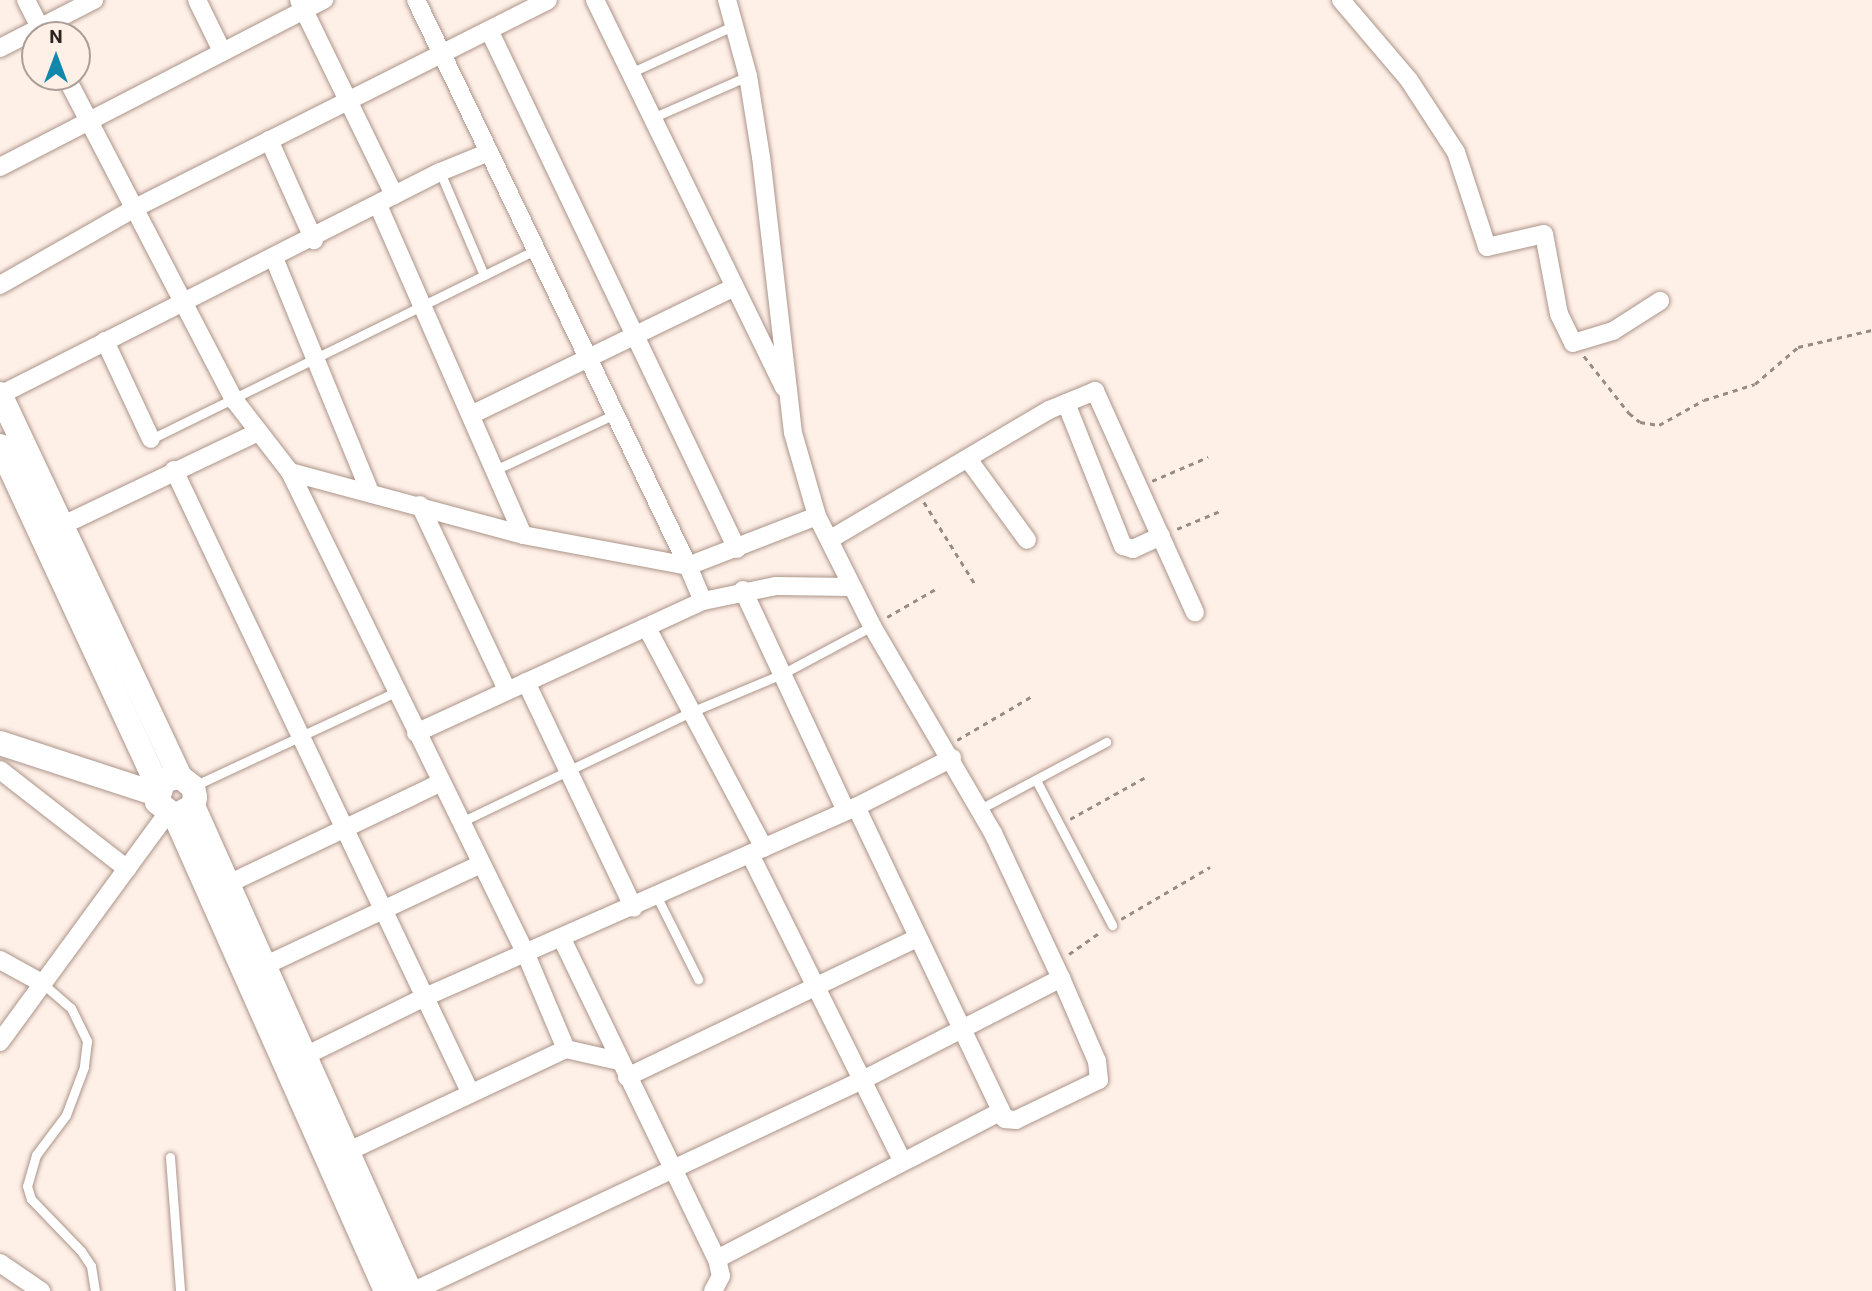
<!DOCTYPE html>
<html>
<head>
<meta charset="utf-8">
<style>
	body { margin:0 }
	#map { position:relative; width:1872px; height:1291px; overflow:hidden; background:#feefe7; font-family:Roboto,sans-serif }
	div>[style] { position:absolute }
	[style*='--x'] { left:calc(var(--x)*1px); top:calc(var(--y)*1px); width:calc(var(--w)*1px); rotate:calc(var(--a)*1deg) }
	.path>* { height:2.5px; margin-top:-1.25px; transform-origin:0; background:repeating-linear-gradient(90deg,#978b84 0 5px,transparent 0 10px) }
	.roads { filter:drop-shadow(0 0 2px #ab9488) drop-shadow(0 0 2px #ab9488) }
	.lane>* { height:9px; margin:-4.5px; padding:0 4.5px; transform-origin:4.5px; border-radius:4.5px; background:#fff }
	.street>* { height:18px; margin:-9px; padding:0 9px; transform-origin:9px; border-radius:9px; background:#fff }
	.secondary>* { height:24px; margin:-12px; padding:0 12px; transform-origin:12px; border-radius:12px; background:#fff }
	span { translate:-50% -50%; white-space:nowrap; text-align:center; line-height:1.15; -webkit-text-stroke:5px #feefe7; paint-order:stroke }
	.north { position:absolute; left:21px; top:21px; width:70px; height:70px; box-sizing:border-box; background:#feefe7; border:2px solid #aa9e97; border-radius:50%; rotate:0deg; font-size:19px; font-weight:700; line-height:28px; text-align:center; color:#2d241f }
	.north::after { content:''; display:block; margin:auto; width:24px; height:32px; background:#1287ac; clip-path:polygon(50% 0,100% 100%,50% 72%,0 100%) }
</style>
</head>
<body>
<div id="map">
	<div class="path">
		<i style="--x:1584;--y:356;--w:73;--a:51.7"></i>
		<i style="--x:1629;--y:413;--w:14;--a:39"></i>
		<i style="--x:1640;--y:422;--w:19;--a:9"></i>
		<i style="--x:1659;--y:425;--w:51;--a:-29.1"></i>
		<i style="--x:1704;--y:400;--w:53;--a:-17.4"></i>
		<i style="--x:1755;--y:384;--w:57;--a:-40.7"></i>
		<i style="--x:1798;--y:347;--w:76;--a:-12.9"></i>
		<i style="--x:1152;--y:481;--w:61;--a:-23.2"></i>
		<i style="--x:924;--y:502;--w:97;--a:58.1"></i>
		<i style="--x:1177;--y:529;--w:47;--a:-22.7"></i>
		<i style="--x:887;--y:617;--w:60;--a:-30"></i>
		<i style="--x:957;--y:740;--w:89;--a:-30.3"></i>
		<i style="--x:1070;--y:819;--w:85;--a:-29"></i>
		<i style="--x:1121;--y:919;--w:103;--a:-30.3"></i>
		<i style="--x:1069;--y:954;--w:39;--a:-35"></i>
	</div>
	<div class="roads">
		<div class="lane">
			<i style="--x:630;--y:73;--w:115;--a:-24.6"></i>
			<i style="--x:652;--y:118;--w:105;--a:-23.6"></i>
			<i style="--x:440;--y:172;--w:112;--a:66.9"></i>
			<i style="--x:151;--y:439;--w:430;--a:-26.2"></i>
			<i style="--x:495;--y:470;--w:135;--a:-25"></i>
			<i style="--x:1036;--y:780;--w:164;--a:62.3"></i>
			<i style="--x:194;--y:786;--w:223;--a:-25"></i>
			<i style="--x:980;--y:809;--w:143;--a:-28"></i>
			<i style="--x:461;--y:822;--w:255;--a:-25.6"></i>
			<i style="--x:691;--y:712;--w:99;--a:-22.7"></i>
			<i style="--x:782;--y:674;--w:102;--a:-28.1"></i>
			<i style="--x:657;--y:897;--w:92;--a:63.4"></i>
			<i style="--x:42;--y:983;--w:38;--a:41"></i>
			<i style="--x:71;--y:1008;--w:37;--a:64"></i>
			<i style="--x:87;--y:1041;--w:26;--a:97"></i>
			<i style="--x:84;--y:1067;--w:51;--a:110.6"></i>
			<i style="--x:66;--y:1115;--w:50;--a:126.9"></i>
			<i style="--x:36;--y:1155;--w:32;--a:106"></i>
			<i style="--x:27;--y:1186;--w:14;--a:73"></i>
			<i style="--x:31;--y:1199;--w:72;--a:46.1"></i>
			<i style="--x:81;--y:1251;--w:18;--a:56"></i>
			<i style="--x:91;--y:1266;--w:25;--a:81"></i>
			<i style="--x:170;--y:1157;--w:134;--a:85.7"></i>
		</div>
		<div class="street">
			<i style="--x:26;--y:0;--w:39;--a:63"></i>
			<i style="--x:197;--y:0;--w:57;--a:63.9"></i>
			<i style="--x:299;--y:0;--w:217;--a:64"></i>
			<i style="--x:416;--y:0;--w:628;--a:64.33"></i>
			<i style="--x:688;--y:566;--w:138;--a:-21.2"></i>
			<i style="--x:817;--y:516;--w:86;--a:-106.1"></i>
			<i style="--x:793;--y:433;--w:278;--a:-96.6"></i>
			<i style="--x:761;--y:157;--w:82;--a:-99.1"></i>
			<i style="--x:748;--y:76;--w:79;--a:-105.4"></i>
			<i style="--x:595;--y:0;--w:431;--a:64"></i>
			<i style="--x:1341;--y:0;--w:105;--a:49.6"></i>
			<i style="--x:1409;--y:80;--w:86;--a:56.9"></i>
			<i style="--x:1456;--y:152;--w:100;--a:71.9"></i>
			<i style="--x:1487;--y:247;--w:58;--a:-12.8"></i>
			<i style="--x:1544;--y:234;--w:81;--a:79.4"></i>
			<i style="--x:1559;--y:314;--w:32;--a:64"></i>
			<i style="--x:1573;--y:343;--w:42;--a:-16.7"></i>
			<i style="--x:1613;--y:331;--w:56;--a:-32.6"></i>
			<i style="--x:489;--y:30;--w:575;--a:64.46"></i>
			<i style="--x:0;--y:48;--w:106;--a:-27.1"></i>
			<i style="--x:66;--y:77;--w:365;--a:62.5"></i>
			<i style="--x:235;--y:401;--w:90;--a:52.2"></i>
			<i style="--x:290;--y:472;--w:534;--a:63.91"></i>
			<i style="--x:525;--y:952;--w:105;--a:67.1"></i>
			<i style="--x:269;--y:140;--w:110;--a:65.8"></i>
			<i style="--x:0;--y:167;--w:365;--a:-27.3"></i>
			<i style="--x:378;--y:205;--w:360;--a:66.3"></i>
			<i style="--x:274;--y:258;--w:253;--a:67.7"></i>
			<i style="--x:0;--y:285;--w:155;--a:-29.7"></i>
			<i style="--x:135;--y:208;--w:462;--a:-26.7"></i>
			<i style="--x:105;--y:341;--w:108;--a:64.9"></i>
			<i style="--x:0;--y:395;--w:493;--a:-26.9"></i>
			<i style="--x:440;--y:172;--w:53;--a:-22.2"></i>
			<i style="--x:1066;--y:403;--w:154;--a:68.3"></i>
			<i style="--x:1123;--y:546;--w:10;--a:17"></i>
			<i style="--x:1133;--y:549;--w:31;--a:-25"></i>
			<i style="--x:471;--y:415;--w:293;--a:-25.9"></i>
			<i style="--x:968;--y:459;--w:100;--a:53.9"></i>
			<i style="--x:174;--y:470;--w:689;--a:64.55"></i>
			<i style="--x:290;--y:472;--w:241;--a:15.1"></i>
			<i style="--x:523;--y:535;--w:168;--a:10.6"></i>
			<i style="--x:688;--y:566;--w:38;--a:67"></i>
			<i style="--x:420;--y:505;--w:204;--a:64.8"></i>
			<i style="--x:817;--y:516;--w:123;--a:63.4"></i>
			<i style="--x:872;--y:626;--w:240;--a:59.7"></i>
			<i style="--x:993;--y:833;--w:160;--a:64.9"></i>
			<i style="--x:1061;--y:978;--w:90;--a:66.6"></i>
			<i style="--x:1097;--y:1061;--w:19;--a:84"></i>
			<i style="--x:1099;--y:1080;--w:92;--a:154.3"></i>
			<i style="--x:1016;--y:1120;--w:11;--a:-175"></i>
			<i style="--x:1005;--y:1119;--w:346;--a:-115.5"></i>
			<i style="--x:61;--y:526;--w:218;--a:-25.5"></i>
			<i style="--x:829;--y:540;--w:256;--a:-30.6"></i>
			<i style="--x:1049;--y:410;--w:50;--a:-22.4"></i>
			<i style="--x:1095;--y:391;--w:243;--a:65.7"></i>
			<i style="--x:743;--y:590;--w:244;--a:65"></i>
			<i style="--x:647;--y:628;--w:249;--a:62"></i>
			<i style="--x:526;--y:682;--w:250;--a:64.5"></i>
			<i style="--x:416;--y:733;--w:316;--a:-24.7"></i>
			<i style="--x:703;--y:601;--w:75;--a:-11.6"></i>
			<i style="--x:776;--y:586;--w:75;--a:0.8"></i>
			<i style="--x:0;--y:770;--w:161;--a:37.9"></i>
			<i style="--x:750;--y:854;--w:342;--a:63.6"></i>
			<i style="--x:226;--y:885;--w:237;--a:-25.5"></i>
			<i style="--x:562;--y:939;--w:356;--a:64.2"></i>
			<i style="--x:717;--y:1259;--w:17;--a:77"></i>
			<i style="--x:721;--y:1276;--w:17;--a:118"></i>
			<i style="--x:0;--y:960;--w:48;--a:28.7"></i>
			<i style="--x:264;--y:966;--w:240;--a:-25.2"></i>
			<i style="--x:0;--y:1042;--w:283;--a:-53.8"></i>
			<i style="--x:305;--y:1056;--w:134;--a:-26.2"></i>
			<i style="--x:425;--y:997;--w:471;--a:-23.8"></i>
			<i style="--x:856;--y:807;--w:108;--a:-27"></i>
			<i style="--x:627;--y:1077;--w:322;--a:-25.6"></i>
			<i style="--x:349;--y:1151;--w:240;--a:-25.2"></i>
			<i style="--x:566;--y:1049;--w:54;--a:12.8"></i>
			<i style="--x:717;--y:1259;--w:318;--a:-27.5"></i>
			<i style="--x:0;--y:1263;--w:50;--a:34.3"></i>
			<i style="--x:414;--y:1291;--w:494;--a:-25.2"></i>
			<i style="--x:861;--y:1081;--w:225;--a:-27.2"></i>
		</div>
		<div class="secondary">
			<i style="--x:0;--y:394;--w:423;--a:64.8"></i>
			<i style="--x:0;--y:446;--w:375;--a:65.1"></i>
			<i style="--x:0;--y:743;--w:164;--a:18.1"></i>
			<i style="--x:193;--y:806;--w:531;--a:65.9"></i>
			<i style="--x:175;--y:816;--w:21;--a:-29"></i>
			<i style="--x:193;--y:806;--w:9;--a:-77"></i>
			<i style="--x:195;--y:797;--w:10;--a:-101"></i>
			<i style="--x:193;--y:787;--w:16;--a:-142"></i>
			<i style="--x:180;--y:777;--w:16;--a:169"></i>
			<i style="--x:164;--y:780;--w:23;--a:108"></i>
			<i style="--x:157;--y:802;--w:23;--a:38"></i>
			<i style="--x:175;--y:816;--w:520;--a:66.05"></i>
		</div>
	</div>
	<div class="north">N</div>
</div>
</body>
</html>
